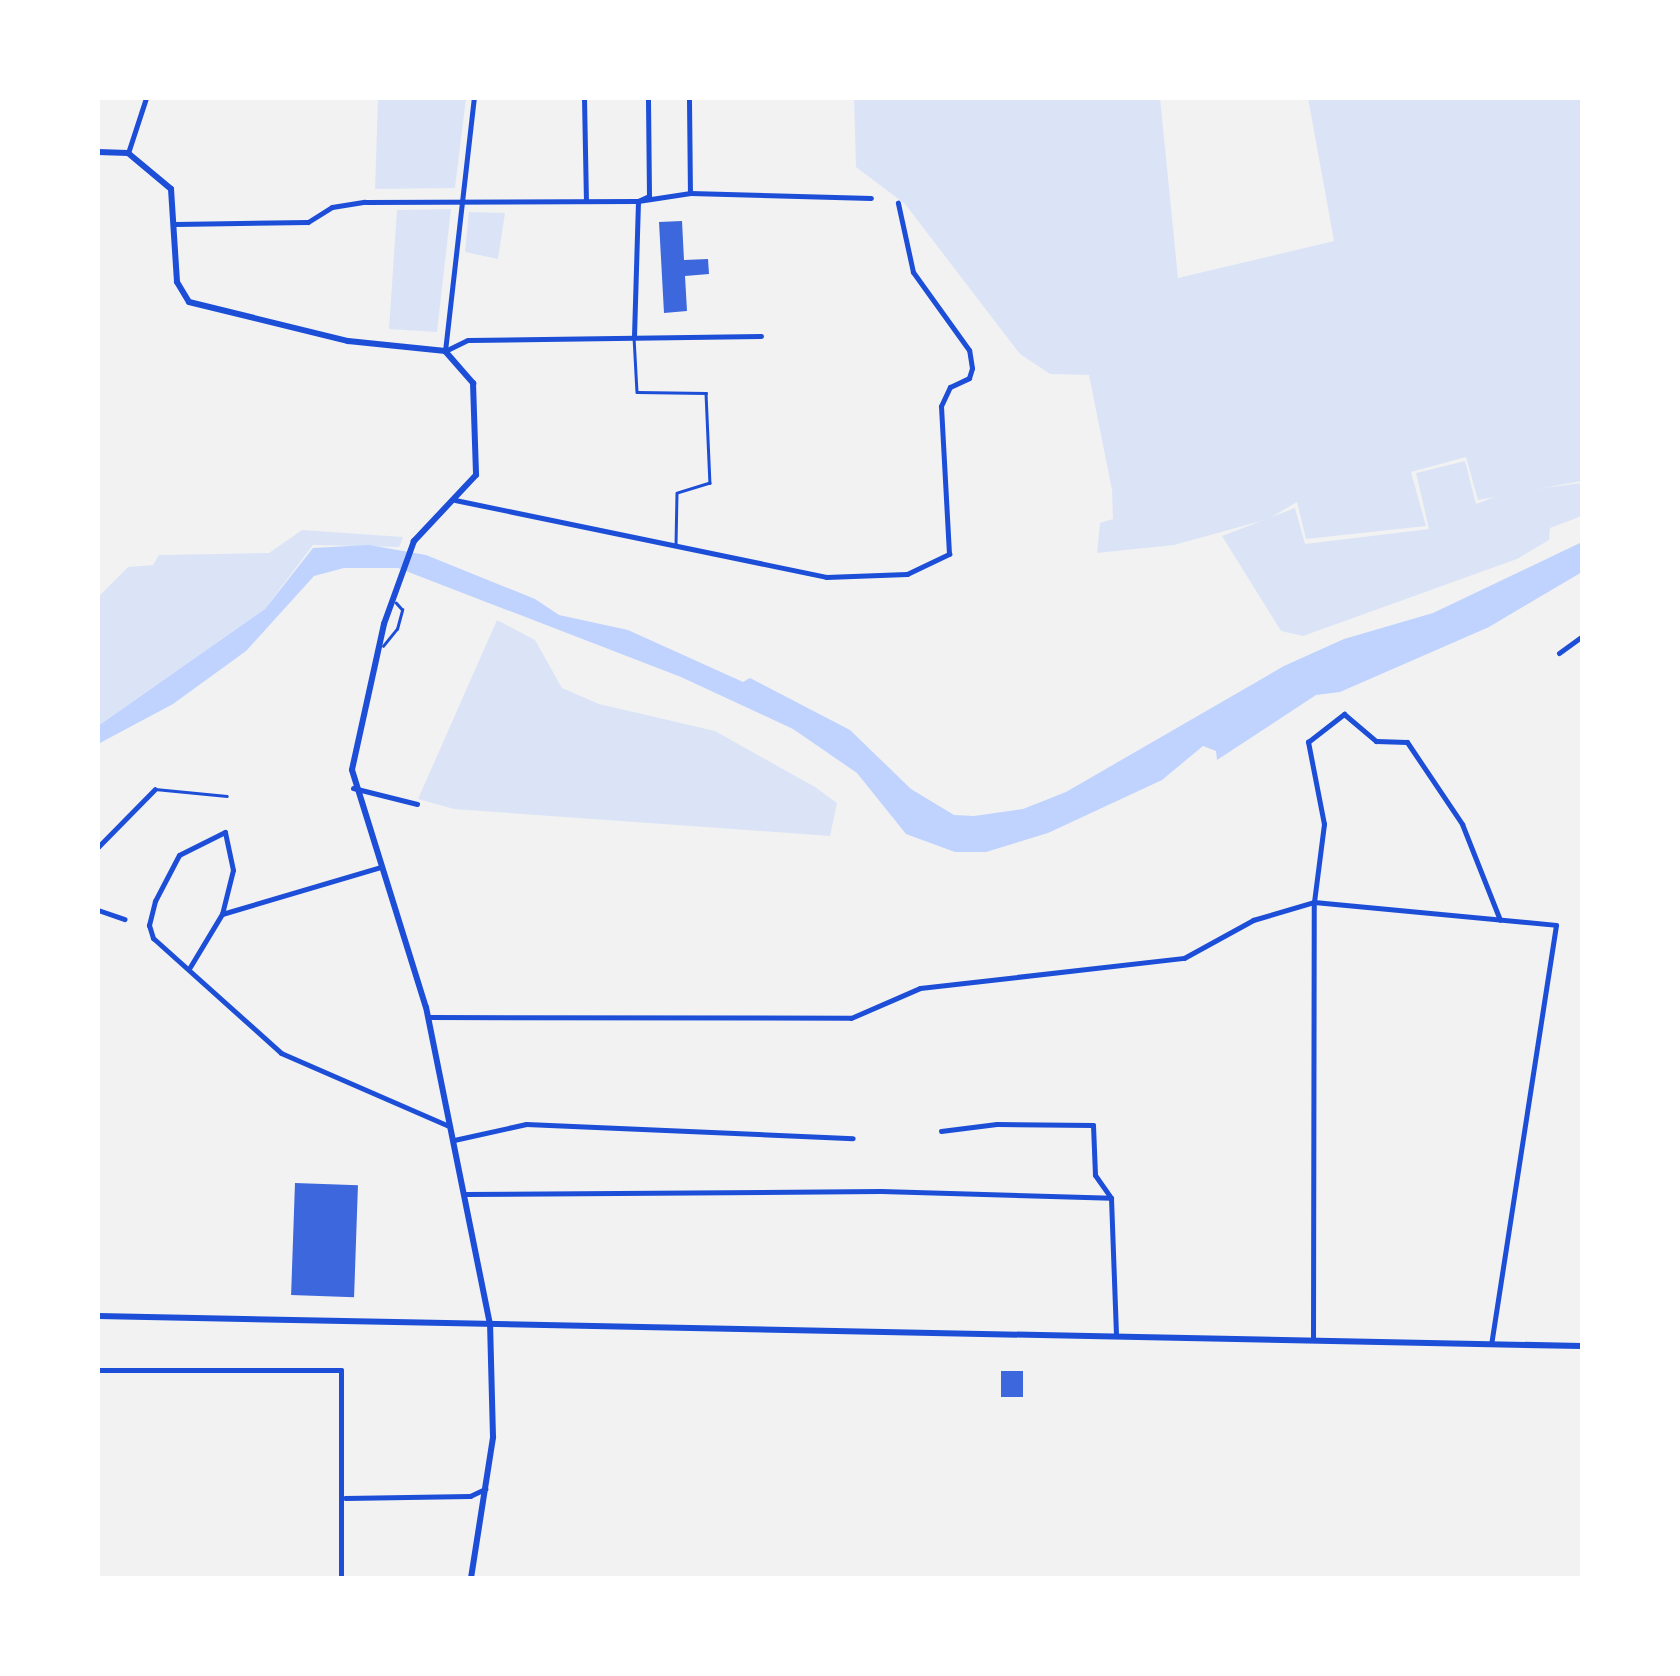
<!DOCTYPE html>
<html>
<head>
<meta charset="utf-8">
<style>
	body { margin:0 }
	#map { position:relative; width:1680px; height:1676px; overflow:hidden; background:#f2f2f2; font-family:Arial,sans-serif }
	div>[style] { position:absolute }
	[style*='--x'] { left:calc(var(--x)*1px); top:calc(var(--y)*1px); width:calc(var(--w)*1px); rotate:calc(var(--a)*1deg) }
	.green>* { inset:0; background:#dbe4f7 }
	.water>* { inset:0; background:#bfd3fe }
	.building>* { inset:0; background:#3d67dc; transform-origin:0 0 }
	.service>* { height:2.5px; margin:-1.25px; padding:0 1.25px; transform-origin:1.25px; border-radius:1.25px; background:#1d4ed8 }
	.minor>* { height:5px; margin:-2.5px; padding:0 2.5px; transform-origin:2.5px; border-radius:2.5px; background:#1d4ed8 }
	.tertiary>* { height:6px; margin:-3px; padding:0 3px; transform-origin:3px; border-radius:3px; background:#1d4ed8 }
	.secondary>* { height:6px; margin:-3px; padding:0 3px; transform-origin:3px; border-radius:3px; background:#1d4ed8 }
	span { translate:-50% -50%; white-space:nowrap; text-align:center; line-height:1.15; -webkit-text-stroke:8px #fff; paint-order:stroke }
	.frame { position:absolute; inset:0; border:100px solid #fff; pointer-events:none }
</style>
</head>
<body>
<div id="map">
	<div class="green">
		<i style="clip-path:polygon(378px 98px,466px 98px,455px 188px,375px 189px)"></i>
		<i style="clip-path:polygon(854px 98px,1160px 98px,1178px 278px,1334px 241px,1308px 98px,1582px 98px,1582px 481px,1478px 500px,1466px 457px,1411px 472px,1426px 526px,1306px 539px,1297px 502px,1268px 519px,1174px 545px,1097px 553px,1100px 523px,1113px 519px,1112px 490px,1089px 375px,1050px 374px,1020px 354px,905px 204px,856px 167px)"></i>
		<i style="clip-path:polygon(451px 209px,437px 332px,389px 329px,397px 210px)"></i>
		<i style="clip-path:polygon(469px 212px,505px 213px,498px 259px,465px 252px)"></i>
		<i style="clip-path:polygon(1465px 461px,1476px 504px,1505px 493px,1582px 483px,1582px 516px,1550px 528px,1549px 540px,1517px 559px,1303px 636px,1281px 631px,1222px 536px,1295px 508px,1305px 544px,1429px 529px,1416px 473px)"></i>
		<i style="clip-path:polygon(302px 530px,403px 537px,399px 547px,313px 545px,265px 609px,98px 726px,98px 597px,128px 567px,153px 565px,159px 555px,269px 553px)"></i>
		<i style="clip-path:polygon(497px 620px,535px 640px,562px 688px,599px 704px,715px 731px,815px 787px,837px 803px,830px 836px,454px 809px,418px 799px)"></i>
	</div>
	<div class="water">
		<i style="clip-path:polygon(1582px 542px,1582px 572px,1489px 627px,1340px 692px,1316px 695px,1217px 760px,1216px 751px,1203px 746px,1162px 780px,1048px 833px,986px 852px,955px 852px,906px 834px,857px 773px,793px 729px,681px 677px,398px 568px,344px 568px,314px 576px,246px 651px,173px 704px,98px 744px,98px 726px,265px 609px,313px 548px,369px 545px,426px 555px,535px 599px,559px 615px,628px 630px,743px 682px,750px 678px,850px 730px,911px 789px,954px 815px,974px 816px,1023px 809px,1066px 792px,1284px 666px,1344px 639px,1433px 613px)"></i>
	</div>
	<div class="building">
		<i style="clip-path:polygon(682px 221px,684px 260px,708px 259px,709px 274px,685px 276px,687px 311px,664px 313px,659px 222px)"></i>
		<i style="left:295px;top:1183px;width:63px;height:112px;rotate:2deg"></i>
		<i style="left:1001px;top:1371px;width:22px;height:26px"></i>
	</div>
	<div class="service">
		<i style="--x:634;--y:337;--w:55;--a:86.9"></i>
		<i style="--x:637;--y:392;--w:69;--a:0.8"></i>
		<i style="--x:706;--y:393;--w:90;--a:87.5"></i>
		<i style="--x:710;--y:483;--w:34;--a:163"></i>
		<i style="--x:677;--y:493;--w:50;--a:91.1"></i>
		<i style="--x:383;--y:646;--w:22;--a:-51"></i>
		<i style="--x:397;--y:629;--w:20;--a:-75"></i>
		<i style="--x:402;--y:610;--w:9;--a:-131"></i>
		<i style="--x:155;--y:789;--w:72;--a:5.6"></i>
	</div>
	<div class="minor">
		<i style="--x:584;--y:98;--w:103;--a:88.9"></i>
		<i style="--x:689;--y:100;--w:92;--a:89.4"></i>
		<i style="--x:128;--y:153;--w:58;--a:-71.9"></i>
		<i style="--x:175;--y:224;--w:133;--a:-0.9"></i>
		<i style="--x:308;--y:222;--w:28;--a:-32"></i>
		<i style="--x:332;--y:207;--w:33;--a:-9"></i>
		<i style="--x:365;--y:202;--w:273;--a:-0.2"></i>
		<i style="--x:638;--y:201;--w:53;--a:-8.7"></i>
		<i style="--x:690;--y:193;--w:181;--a:1.6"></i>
		<i style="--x:634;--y:336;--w:135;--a:-88.3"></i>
		<i style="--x:638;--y:201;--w:12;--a:-24"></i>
		<i style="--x:649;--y:196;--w:98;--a:-90.6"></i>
		<i style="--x:445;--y:351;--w:25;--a:-26"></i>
		<i style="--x:468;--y:340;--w:293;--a:-0.8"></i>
		<i style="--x:445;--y:351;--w:255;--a:-83.5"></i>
		<i style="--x:455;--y:500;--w:379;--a:11.7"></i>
		<i style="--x:826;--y:577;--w:81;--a:-2.1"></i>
		<i style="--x:907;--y:574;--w:47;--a:-25.5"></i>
		<i style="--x:949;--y:554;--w:148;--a:-93.1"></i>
		<i style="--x:941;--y:406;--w:21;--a:-65"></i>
		<i style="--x:950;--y:387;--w:21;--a:-25"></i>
		<i style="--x:969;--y:378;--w:10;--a:-73"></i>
		<i style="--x:972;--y:368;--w:18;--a:-99"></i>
		<i style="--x:969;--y:350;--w:96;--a:-125.7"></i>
		<i style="--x:913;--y:272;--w:71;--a:-102.3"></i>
		<i style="--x:1559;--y:653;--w:29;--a:-36"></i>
		<i style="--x:353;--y:788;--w:66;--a:14"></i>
		<i style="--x:98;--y:847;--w:81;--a:-45.5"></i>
		<i style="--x:98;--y:910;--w:28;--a:19"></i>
		<i style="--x:222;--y:914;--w:166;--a:-16.5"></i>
		<i style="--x:190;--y:967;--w:62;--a:-58.9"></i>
		<i style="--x:222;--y:914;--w:45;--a:-76"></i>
		<i style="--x:233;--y:870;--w:39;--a:-102"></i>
		<i style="--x:225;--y:832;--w:51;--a:153.4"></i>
		<i style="--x:179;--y:855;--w:52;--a:117.6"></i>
		<i style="--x:155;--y:901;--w:25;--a:104"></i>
		<i style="--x:149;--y:925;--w:14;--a:73"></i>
		<i style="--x:153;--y:938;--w:172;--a:41.9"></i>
		<i style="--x:281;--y:1053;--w:183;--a:23.5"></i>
		<i style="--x:429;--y:1017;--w:422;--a:0.1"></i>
		<i style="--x:851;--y:1018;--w:75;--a:-23.5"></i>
		<i style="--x:920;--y:988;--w:266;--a:-6.5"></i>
		<i style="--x:1184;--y:958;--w:79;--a:-28.8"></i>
		<i style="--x:1253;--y:920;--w:64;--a:-16.4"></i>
		<i style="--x:1314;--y:902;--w:243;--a:5.4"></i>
		<i style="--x:1556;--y:925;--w:424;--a:98.8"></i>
		<i style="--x:941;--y:1131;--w:56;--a:-7.1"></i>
		<i style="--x:997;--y:1124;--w:96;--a:0.6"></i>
		<i style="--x:1093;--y:1125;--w:50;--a:87.7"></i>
		<i style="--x:1095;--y:1175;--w:28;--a:55"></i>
		<i style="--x:1111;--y:1198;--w:137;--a:87.9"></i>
		<i style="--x:454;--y:1140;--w:74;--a:-12.5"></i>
		<i style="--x:526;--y:1124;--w:327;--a:2.5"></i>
		<i style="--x:465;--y:1194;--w:416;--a:-0.4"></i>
		<i style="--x:881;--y:1191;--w:230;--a:1.7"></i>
		<i style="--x:1313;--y:1339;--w:437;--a:-89.9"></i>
		<i style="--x:1314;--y:902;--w:79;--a:-82.7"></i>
		<i style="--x:1324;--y:824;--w:84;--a:-101"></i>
		<i style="--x:1308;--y:742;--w:46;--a:-37.9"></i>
		<i style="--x:1344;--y:714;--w:42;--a:40.2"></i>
		<i style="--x:1376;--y:741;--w:31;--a:2"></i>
		<i style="--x:1407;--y:742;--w:99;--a:56.1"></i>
		<i style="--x:1462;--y:824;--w:103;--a:68.4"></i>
		<i style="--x:98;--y:1370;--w:243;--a:0"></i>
		<i style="--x:341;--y:1370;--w:208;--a:90"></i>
		<i style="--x:345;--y:1498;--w:125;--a:-0.9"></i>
		<i style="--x:470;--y:1496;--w:17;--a:-25"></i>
	</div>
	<div class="tertiary">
		<i style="--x:98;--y:152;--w:30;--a:2"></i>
		<i style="--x:128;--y:153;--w:56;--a:39.9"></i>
		<i style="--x:171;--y:189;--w:93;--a:86.3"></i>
		<i style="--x:177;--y:282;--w:23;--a:59"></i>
		<i style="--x:189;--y:302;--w:164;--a:13.8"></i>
		<i style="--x:348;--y:341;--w:98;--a:5.9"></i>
		<i style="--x:445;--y:351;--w:43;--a:48.8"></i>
		<i style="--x:473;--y:383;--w:92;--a:88.1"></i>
		<i style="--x:476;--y:475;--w:91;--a:133.2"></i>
		<i style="--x:414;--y:541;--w:88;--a:109.9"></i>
		<i style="--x:384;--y:624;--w:149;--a:102.4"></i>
		<i style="--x:352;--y:770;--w:248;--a:72.7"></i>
		<i style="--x:426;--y:1007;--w:324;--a:78.6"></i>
	</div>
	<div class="secondary">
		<i style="--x:98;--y:1316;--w:1484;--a:1.16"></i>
		<i style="--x:471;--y:1578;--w:143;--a:-81.1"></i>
		<i style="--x:493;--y:1437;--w:112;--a:-91.5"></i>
	</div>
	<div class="frame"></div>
</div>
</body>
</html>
